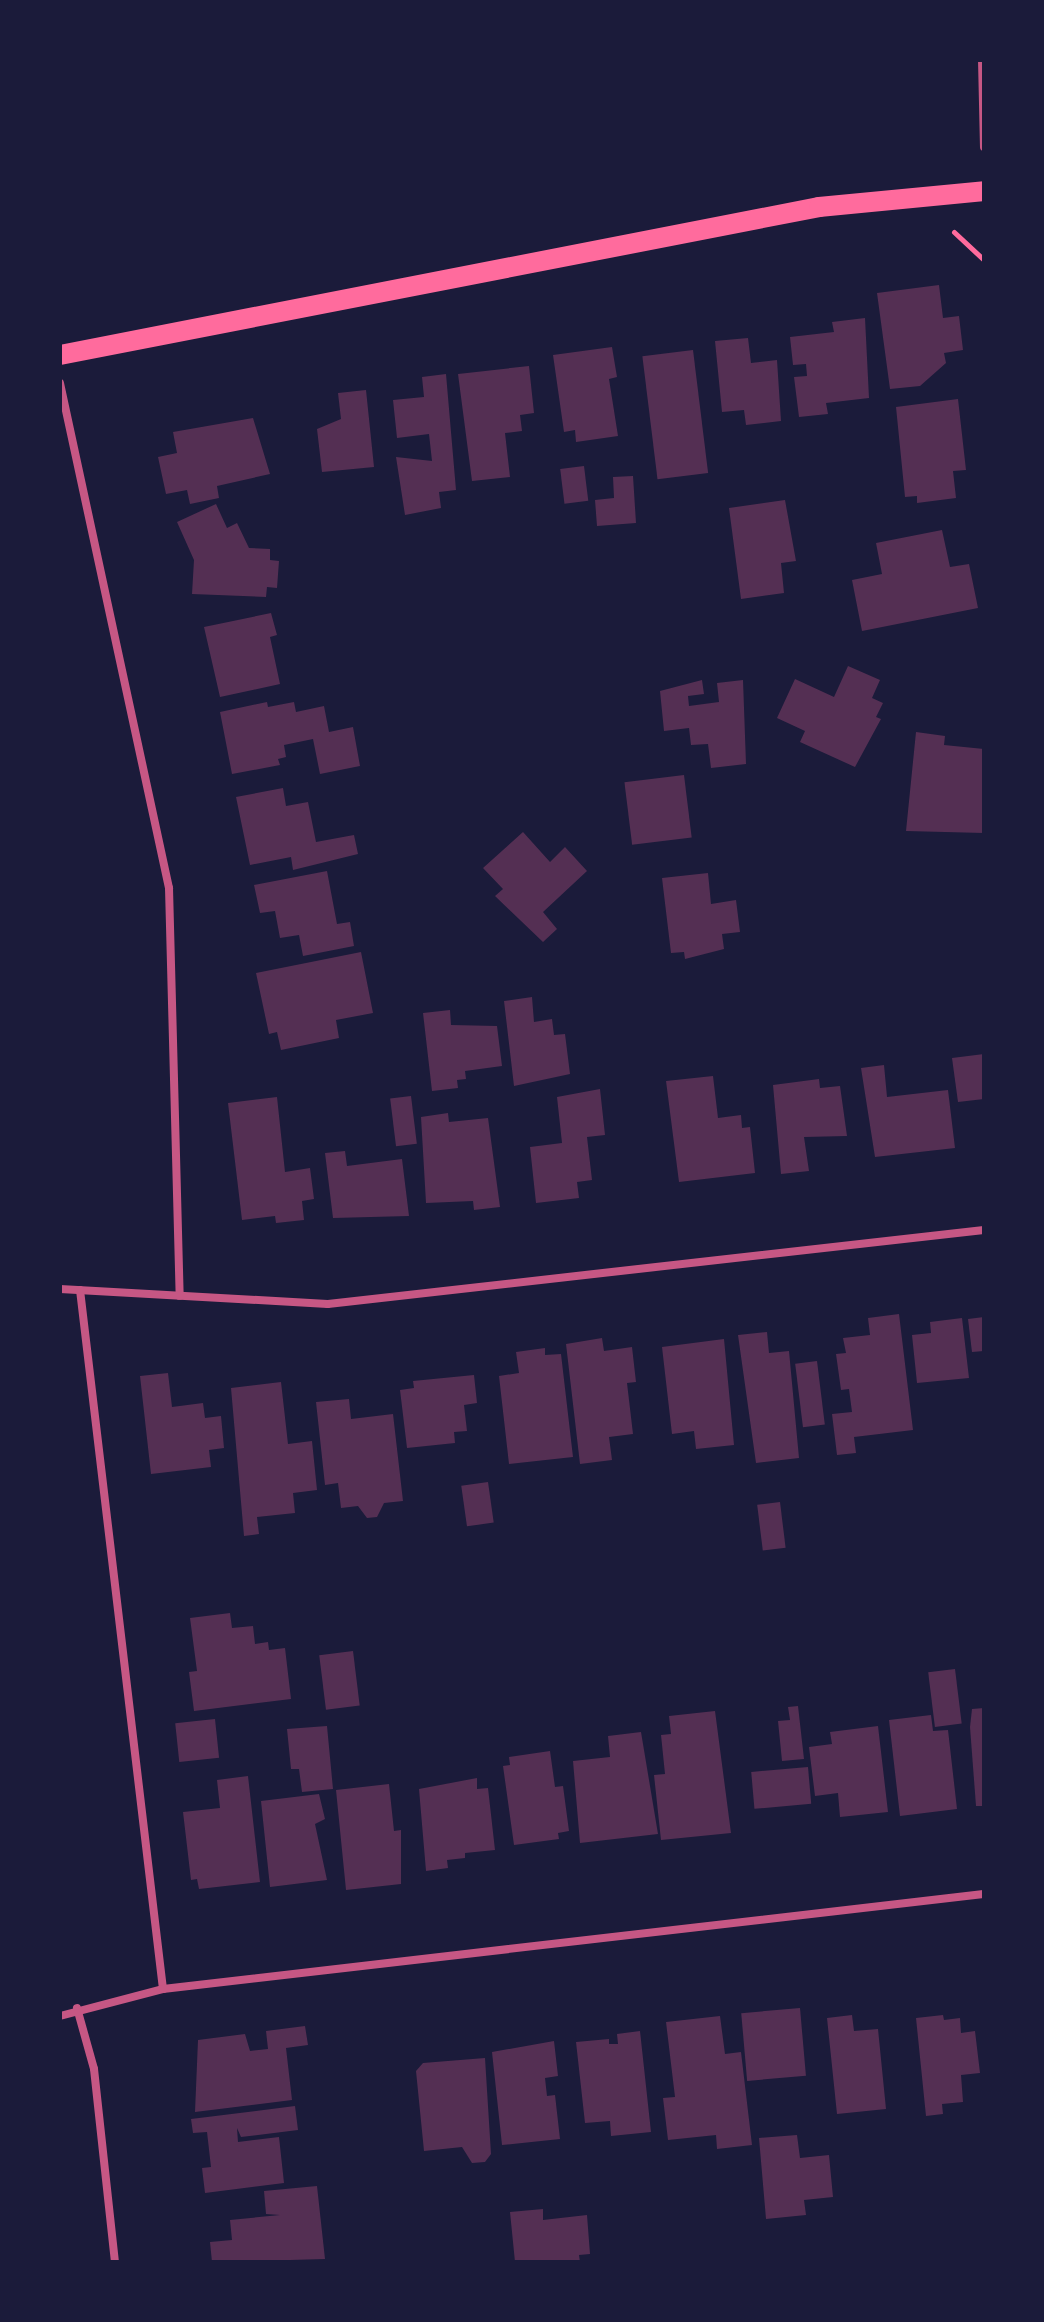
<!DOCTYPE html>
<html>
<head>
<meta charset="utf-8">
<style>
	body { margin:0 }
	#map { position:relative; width:1044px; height:2322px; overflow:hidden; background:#1b1b3a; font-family:Arial,sans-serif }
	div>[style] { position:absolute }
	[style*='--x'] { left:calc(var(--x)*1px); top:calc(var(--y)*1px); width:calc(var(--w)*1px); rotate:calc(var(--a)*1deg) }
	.building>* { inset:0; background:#542f53; transform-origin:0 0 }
	.path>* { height:5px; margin:-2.5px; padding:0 2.5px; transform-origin:2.5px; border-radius:2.5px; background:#ff6b9d }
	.minor>* { height:8px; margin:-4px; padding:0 4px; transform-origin:4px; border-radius:4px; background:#c65784 }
	.primary>* { height:20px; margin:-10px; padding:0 10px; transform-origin:10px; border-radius:10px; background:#ff6b9d }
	span { translate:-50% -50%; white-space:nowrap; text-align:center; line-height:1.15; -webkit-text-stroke:7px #1b1b3a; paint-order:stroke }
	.frame { position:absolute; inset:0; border:62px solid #1b1b3a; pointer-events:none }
</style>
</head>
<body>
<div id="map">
	<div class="building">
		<i style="clip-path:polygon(939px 285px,943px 318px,959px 316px,963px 350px,944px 353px,946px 363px,920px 386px,890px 389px,877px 293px)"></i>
		<i style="clip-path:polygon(865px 318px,869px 398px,826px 403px,828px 414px,799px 417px,794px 377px,807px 376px,806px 364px,793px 365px,790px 337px,834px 332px,832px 322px)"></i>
		<i style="clip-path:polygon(748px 338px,751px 363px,777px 360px,781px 421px,746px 425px,744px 410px,722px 412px,715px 341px)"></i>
		<i style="clip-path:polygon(612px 347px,617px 377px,609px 379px,618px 436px,576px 442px,575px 430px,564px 432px,553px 355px)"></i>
		<i style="left:693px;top:350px;width:124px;height:51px;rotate:83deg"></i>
		<i style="clip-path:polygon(529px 366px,534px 413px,520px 415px,522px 431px,505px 433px,510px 477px,472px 481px,458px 374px)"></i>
		<i style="clip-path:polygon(446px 374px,456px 490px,439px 492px,441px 508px,405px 515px,396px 457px,432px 461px,429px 434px,397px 438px,393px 400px,424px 397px,422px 377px)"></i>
		<i style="clip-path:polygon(366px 390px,374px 467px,322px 472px,317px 429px,341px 419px,338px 393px)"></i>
		<i style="clip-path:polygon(958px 399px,966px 470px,953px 471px,956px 498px,917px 503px,917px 496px,905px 497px,896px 407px)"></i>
		<i style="clip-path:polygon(253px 418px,270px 474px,217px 486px,219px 498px,190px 504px,187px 490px,166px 494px,158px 457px,177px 453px,173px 432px)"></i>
		<i style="left:584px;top:466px;width:35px;height:24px;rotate:83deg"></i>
		<i style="clip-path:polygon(633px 476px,636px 523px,597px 526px,595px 500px,614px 498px,613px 477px)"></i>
		<i style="clip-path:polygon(785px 500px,796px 561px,781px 563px,784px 593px,741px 599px,729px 508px)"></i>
		<i style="clip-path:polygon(216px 504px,227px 528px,237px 523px,249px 548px,270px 549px,270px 560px,279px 561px,277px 588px,267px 587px,266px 597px,192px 594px,194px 560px,177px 522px)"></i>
		<i style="clip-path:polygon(942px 530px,950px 567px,969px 564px,978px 608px,862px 631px,852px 580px,882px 574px,876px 543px)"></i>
		<i style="clip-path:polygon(271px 613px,277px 635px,270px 637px,280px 684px,220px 697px,204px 627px)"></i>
		<i style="clip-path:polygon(848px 666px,880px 680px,872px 698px,883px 703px,876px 717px,881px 719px,855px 767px,800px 742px,805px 731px,777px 718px,795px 679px,834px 697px)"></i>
		<i style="clip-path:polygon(702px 680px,704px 694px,688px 696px,689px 706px,719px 702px,717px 683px,743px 680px,746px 764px,711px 768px,708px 744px,691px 745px,689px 728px,664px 731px,660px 691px)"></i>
		<i style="clip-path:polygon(267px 702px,268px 707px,294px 702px,296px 712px,324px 706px,329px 732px,353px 727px,360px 766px,320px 774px,313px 739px,284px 745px,286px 757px,278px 759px,280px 765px,232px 774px,220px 712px)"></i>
		<i style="clip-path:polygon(916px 732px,945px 736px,944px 745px,984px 749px,984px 833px,906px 831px)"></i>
		<i style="left:684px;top:775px;width:63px;height:60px;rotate:83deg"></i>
		<i style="clip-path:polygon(283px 788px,286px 806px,308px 802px,316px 842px,354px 835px,358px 854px,293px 870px,291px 857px,250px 865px,236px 797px)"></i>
		<i style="clip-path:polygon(523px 832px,550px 862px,565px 847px,587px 871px,543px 912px,557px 929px,543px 942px,495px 896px,503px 889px,483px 868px)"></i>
		<i style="clip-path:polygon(327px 871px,337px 924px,350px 922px,354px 946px,303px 956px,299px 935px,280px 938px,275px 911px,260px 913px,254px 885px)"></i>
		<i style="clip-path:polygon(708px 873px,711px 904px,736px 900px,740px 932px,722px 934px,724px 949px,685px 959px,684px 952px,671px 953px,662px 878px)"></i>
		<i style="clip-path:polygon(361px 952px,373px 1013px,336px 1020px,339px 1038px,281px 1050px,277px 1032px,269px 1034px,256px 973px)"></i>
		<i style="clip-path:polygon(532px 997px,534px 1022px,552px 1019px,554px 1035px,565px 1034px,570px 1074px,514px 1086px,504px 1001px)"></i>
		<i style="clip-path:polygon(450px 1010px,451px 1025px,497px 1026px,502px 1066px,465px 1071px,466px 1079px,457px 1080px,458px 1088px,432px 1091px,423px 1013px)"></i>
		<i style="clip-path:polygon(984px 1054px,984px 1099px,958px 1102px,952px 1058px)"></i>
		<i style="clip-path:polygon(884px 1065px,887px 1097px,948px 1090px,955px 1148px,875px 1157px,861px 1068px)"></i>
		<i style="clip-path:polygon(713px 1076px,718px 1118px,741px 1115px,742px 1128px,750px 1127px,755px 1173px,679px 1182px,666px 1081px)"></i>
		<i style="clip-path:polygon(819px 1079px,820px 1088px,840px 1086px,847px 1136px,804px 1137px,809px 1171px,781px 1174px,773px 1085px)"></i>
		<i style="clip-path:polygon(600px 1089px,605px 1135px,587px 1137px,592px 1180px,577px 1182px,579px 1198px,536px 1203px,530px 1147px,562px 1143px,557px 1097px)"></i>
		<i style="left:411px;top:1096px;width:48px;height:21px;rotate:83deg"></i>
		<i style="clip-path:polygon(277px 1097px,285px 1172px,310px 1168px,314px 1199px,302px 1201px,304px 1220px,276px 1223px,275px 1216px,242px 1220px,228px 1103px)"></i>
		<i style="clip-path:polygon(448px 1113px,449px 1122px,488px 1118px,500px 1207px,474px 1210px,473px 1201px,426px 1203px,421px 1117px)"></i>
		<i style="clip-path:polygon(345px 1151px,347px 1166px,402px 1159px,409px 1216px,333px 1218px,325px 1153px)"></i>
		<i style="clip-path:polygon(899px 1314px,913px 1430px,854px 1437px,856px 1453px,837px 1455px,832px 1414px,852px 1412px,849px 1389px,841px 1390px,836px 1354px,846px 1353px,843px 1338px,870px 1335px,868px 1318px)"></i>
		<i style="clip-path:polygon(984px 1317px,984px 1351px,972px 1352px,968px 1319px)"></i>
		<i style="clip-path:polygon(962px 1318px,969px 1378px,917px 1383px,912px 1335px,931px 1333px,930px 1322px)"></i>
		<i style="clip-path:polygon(767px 1332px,769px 1353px,789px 1351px,799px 1458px,756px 1463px,738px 1335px)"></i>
		<i style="clip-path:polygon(602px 1338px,604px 1351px,632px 1347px,636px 1382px,627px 1383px,633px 1434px,609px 1437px,612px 1460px,580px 1464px,566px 1344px)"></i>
		<i style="clip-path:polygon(724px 1339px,734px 1445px,696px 1449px,694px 1431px,672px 1434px,662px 1347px)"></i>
		<i style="clip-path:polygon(545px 1348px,545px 1355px,561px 1354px,573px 1457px,509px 1464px,499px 1376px,519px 1373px,516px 1352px)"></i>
		<i style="left:817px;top:1361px;width:64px;height:22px;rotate:83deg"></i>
		<i style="clip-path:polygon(168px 1373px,172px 1407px,203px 1403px,205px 1418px,221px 1416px,224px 1448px,209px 1450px,211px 1467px,151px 1474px,140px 1376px)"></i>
		<i style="clip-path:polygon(474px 1375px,477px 1403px,464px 1405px,467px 1431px,454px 1432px,455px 1443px,407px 1448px,400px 1390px,414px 1388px,413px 1381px)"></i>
		<i style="clip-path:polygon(281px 1382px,288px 1444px,312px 1441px,317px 1490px,293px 1493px,295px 1513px,257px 1517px,259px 1534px,244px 1536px,231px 1388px)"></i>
		<i style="clip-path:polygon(349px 1399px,351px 1419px,393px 1414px,403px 1501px,384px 1503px,377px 1517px,367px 1518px,358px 1506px,341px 1508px,338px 1483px,325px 1485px,316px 1402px)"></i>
		<i style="left:488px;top:1482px;width:41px;height:27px;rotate:82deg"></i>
		<i style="left:780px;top:1502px;width:46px;height:23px;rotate:83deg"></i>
		<i style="clip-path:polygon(230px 1613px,232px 1628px,253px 1626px,255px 1644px,268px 1642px,269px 1650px,285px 1648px,291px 1699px,194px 1711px,189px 1672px,197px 1671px,190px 1618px)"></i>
		<i style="left:353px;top:1651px;width:55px;height:34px;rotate:83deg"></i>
		<i style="left:955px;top:1669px;width:55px;height:27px;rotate:83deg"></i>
		<i style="clip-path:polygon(798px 1706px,804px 1759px,782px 1761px,778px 1721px,790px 1720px,788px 1707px)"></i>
		<i style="clip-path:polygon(984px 1708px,984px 1806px,976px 1806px,970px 1727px,972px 1709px)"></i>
		<i style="clip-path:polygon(715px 1711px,731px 1833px,661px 1840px,654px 1775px,665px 1774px,661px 1735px,671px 1734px,669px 1716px)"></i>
		<i style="clip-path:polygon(931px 1715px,933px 1731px,948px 1730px,957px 1809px,900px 1816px,889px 1720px)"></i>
		<i style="left:215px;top:1719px;width:39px;height:40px;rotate:84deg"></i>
		<i style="clip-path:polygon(327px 1726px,333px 1789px,302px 1792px,299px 1769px,291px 1769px,287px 1729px)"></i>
		<i style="clip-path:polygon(878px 1726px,888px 1812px,840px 1817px,838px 1793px,815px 1796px,809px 1747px,832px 1744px,830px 1732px)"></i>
		<i style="clip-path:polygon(641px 1732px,658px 1834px,580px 1843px,573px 1761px,610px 1757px,608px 1736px)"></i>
		<i style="clip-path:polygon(550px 1751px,555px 1787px,563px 1786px,569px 1831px,558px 1833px,559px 1839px,514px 1845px,503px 1766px,510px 1765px,509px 1757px)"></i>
		<i style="left:808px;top:1767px;width:37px;height:57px;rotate:85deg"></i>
		<i style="clip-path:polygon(248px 1776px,260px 1882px,199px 1889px,197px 1879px,191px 1880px,183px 1812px,220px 1808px,217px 1780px)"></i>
		<i style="clip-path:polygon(477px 1778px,477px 1789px,488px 1788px,495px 1850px,465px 1853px,465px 1858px,447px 1860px,448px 1868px,426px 1871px,419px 1789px)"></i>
		<i style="clip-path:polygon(389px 1784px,394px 1831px,401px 1830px,401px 1884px,346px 1890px,336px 1790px)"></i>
		<i style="clip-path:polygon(319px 1794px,325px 1819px,315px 1824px,327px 1880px,270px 1887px,261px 1801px)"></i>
		<i style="left:800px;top:2008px;width:68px;height:59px;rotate:85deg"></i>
		<i style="clip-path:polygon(852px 2015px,854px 2031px,878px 2029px,886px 2109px,837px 2114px,827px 2018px)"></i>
		<i style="clip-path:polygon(943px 2015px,944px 2020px,960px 2018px,961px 2033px,975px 2031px,980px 2073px,961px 2075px,963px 2102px,942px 2104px,943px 2114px,926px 2116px,916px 2018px)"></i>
		<i style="clip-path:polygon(720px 2016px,725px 2054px,741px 2052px,752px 2145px,717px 2149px,716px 2135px,668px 2140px,663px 2098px,675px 2097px,666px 2022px)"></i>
		<i style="clip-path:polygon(305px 2026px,308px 2045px,286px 2048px,292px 2100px,195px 2112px,198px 2040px,245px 2034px,250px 2051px,268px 2049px,266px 2031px)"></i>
		<i style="clip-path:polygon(640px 2031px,651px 2132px,611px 2136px,610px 2121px,585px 2123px,576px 2042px,609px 2039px,609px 2044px,618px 2044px,617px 2034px)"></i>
		<i style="clip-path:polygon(554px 2041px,558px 2076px,545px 2078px,547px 2096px,555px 2095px,560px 2139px,502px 2145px,492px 2052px)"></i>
		<i style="clip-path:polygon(485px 2058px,491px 2154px,485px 2162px,472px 2163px,462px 2147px,424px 2151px,416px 2071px,423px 2063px)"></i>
		<i style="clip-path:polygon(295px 2106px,298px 2130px,241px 2137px,237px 2128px,238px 2142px,279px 2137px,284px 2183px,205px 2193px,202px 2168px,211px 2167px,207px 2132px,193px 2133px,191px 2119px)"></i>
		<i style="clip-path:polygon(797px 2135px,800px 2158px,829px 2155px,833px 2197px,804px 2200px,806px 2215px,766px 2219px,759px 2138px)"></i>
		<i style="clip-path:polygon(317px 2186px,325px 2259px,212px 2262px,210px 2242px,232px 2240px,230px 2220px,280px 2215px,266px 2214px,264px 2191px)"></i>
		<i style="clip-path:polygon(543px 2209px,543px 2220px,587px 2215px,590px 2254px,579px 2255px,580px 2262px,515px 2262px,510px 2212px)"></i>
	</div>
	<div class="path">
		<i style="--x:954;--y:232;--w:41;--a:43"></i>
	</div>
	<div class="minor">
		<i style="--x:982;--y:60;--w:87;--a:88.7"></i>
		<i style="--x:60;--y:383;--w:517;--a:77.82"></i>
		<i style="--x:169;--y:888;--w:408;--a:88.5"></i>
		<i style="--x:60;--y:1289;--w:268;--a:3.2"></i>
		<i style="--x:328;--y:1304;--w:660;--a:-6.44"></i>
		<i style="--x:80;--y:1290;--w:704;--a:83.23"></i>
		<i style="--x:77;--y:2008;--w:63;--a:74.4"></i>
		<i style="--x:94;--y:2069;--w:194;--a:83.8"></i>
		<i style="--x:60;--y:2016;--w:106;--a:-14.7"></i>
		<i style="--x:163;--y:1989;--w:826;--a:-6.6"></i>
	</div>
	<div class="primary">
		<i style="--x:60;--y:355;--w:773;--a:-11.03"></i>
		<i style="--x:819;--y:207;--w:166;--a:-5.5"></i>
	</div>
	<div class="frame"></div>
</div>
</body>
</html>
